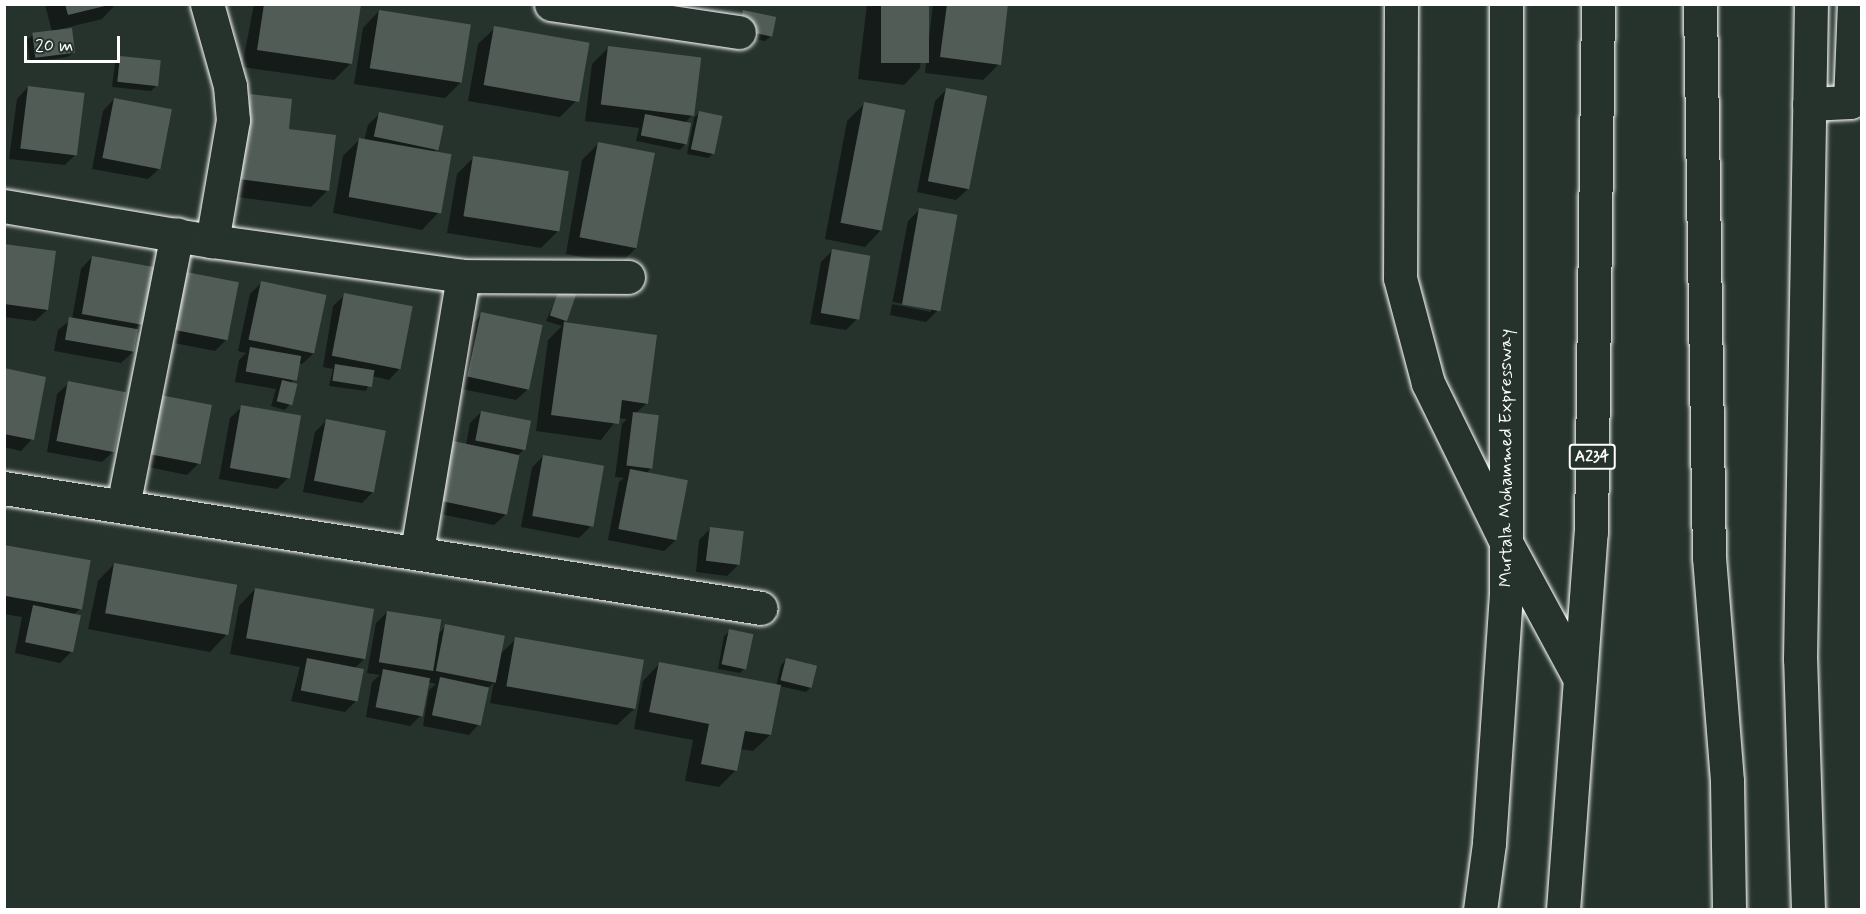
<!DOCTYPE html>
<html>
<head>
<meta charset="utf-8">
<style>
	body { margin:0 }
	#map { position:relative; width:1866px; height:914px; overflow:hidden; background:#26332d; font-family:Mynerve,sans-serif }
	div>[style] { position:absolute }
	[style*='--x'] { left:calc(var(--x)*1px); top:calc(var(--y)*1px); width:calc(var(--w)*1px); rotate:calc(var(--a)*1deg) }
	.shadow>* { inset:0; background:#0007 }
	.building>* { inset:0; background:#515c57; transform-origin:0 0 }
	.roads { filter:drop-shadow(0 0 2px #fff) drop-shadow(0 0 2px #fff) }
	.street>* { height:33px; margin:-16.5px; padding:0 16.5px; transform-origin:16.5px; border-radius:16.5px; background:#26332d }
	.highway>* { height:33px; margin:-16.5px; padding:0 16.5px; transform-origin:16.5px; border-radius:16.5px; background:#26332d }
	span { translate:-50% -50%; white-space:nowrap; text-align:center; line-height:1.15; -webkit-text-stroke:5px #26332d; paint-order:stroke }
	.shield-label span { padding:2px 4px; background:#26332d; border:2px solid; border-radius:4px; -webkit-text-stroke-width:0 }
	.shield-label { font-size:16px; color:#fff; font-weight:700 }
	.street-label { font-size:18px; color:#fff }
	.frame { position:absolute; inset:0; border:6px solid #fff; pointer-events:none }
	.scale { position:absolute; left:24px; top:36px; width:96px; height:27px; box-sizing:border-box; border:3px solid #fff; border-top:0; padding-left:8px; font-size:18px; line-height:21px; white-space:nowrap; color:#fff; -webkit-text-stroke:4px #26332d; paint-order:stroke }
</style>
</head>
<body>
<div id="map">
	<div class="shadow">
		<i style="clip-path:polygon(45px 4px,116px 4px,102px 19px,61px 29px,74px 52px,68px 57px,30px 62px,27px 40px,33px 35px,52px 32px)"></i>
		<i style="clip-path:polygon(254px 4px,359px 5px,351px 63px,334px 80px,242px 67px)"></i>
		<i style="clip-path:polygon(867px 4px,927px 4px,920px 68px,904px 85px,858px 79px)"></i>
		<i style="clip-path:polygon(933px 4px,1007px 4px,999px 64px,983px 80px,925px 73px)"></i>
		<i style="clip-path:polygon(379px 11px,461px 82px,445px 98px,354px 84px,363px 28px)"></i>
		<i style="clip-path:polygon(744px 12px,771px 36px,765px 41px,735px 35px,738px 17px)"></i>
		<i style="clip-path:polygon(495px 28px,576px 101px,560px 117px,468px 101px,478px 44px)"></i>
		<i style="clip-path:polygon(609px 47px,692px 115px,685px 123px,685px 144px,680px 150px,636px 141px,639px 128px,585px 121px,592px 64px)"></i>
		<i style="clip-path:polygon(121px 57px,156px 86px,151px 91px,112px 87px,115px 63px)"></i>
		<i style="clip-path:polygon(28px 87px,76px 154px,65px 165px,9px 159px,17px 99px)"></i>
		<i style="clip-path:polygon(946px 90px,968px 189px,956px 200px,917px 192px,935px 101px)"></i>
		<i style="clip-path:polygon(251px 96px,287px 131px,328px 190px,311px 207px,223px 195px,234px 112px)"></i>
		<i style="clip-path:polygon(114px 99px,160px 168px,148px 179px,92px 169px,103px 111px)"></i>
		<i style="clip-path:polygon(864px 104px,881px 230px,865px 247px,825px 239px,847px 121px)"></i>
		<i style="clip-path:polygon(699px 113px,714px 153px,708px 158px,687px 154px,694px 118px)"></i>
		<i style="clip-path:polygon(379px 114px,437px 149px,433px 153px,438px 213px,422px 230px,333px 213px,343px 156px,359px 140px,364px 141px,368px 125px)"></i>
		<i style="clip-path:polygon(599px 143px,637px 247px,620px 264px,566px 254px,582px 160px)"></i>
		<i style="clip-path:polygon(474px 157px,558px 231px,541px 248px,447px 233px,457px 174px)"></i>
		<i style="clip-path:polygon(evenodd,919px 210px,937px 311px,926px 322px,890px 315px,908px 221px,919px 210px,893px 302px,931px 309px,931px 312px,892px 304px,893px 302px)"></i>
		<i style="clip-path:polygon(4px 245px,47px 310px,35px 321px,4px 317px)"></i>
		<i style="clip-path:polygon(832px 251px,857px 319px,846px 330px,810px 324px,821px 262px)"></i>
		<i style="clip-path:polygon(92px 257px,146px 326px,135px 336px,133px 352px,121px 363px,54px 351px,58px 330px,72px 319px,81px 269px)"></i>
		<i style="clip-path:polygon(237px 283px,226px 340px,215px 351px,154px 339px)"></i>
		<i style="clip-path:polygon(261px 283px,314px 353px,302px 364px,298px 363px,291px 384px,290px 404px,285px 410px,271px 406px,276px 389px,235px 382px,239px 360px,246px 353px,238px 351px,250px 294px)"></i>
		<i style="clip-path:polygon(560px 291px,565px 320px,563px 323px,656px 336px,647px 403px,636px 413px,651px 468px,646px 474px,676px 540px,664px 551px,608px 540px,619px 482px,624px 478px,615px 477px,622px 424px,627px 419px,618px 418px,601px 440px,536px 431px,548px 340px,562px 326px,546px 321px)"></i>
		<i style="clip-path:polygon(345px 295px,400px 368px,389px 380px,372px 376px,366px 391px,329px 386px,333px 369px,323px 367px,333px 306px)"></i>
		<i style="clip-path:polygon(482px 314px,528px 389px,516px 400px,457px 388px,471px 325px)"></i>
		<i style="clip-path:polygon(4px 370px,32px 439px,21px 451px,4px 447px)"></i>
		<i style="clip-path:polygon(69px 383px,114px 451px,102px 462px,47px 452px,57px 394px)"></i>
		<i style="clip-path:polygon(144px 407px,198px 464px,187px 475px,133px 464px)"></i>
		<i style="clip-path:polygon(242px 407px,288px 478px,277px 489px,219px 479px,230px 418px)"></i>
		<i style="clip-path:polygon(481px 412px,523px 450px,518px 455px,506px 514px,494px 525px,430px 512px,443px 454px,454px 443px,466px 445px,470px 423px)"></i>
		<i style="clip-path:polygon(326px 421px,373px 492px,362px 503px,303px 492px,315px 432px)"></i>
		<i style="clip-path:polygon(543px 456px,590px 527px,579px 538px,521px 527px,532px 468px)"></i>
		<i style="clip-path:polygon(710px 529px,738px 565px,727px 576px,696px 572px,699px 540px)"></i>
		<i style="clip-path:polygon(4px 546px,81px 608px,73px 615px,72px 651px,60px 663px,15px 653px,22px 617px,4px 614px)"></i>
		<i style="clip-path:polygon(114px 564px,226px 635px,210px 652px,88px 629px,98px 581px)"></i>
		<i style="clip-path:polygon(255px 589px,364px 659px,355px 668px,362px 670px,356px 701px,345px 712px,291px 701px,300px 667px,230px 654px,239px 606px)"></i>
		<i style="clip-path:polygon(387px 612px,437px 635px,446px 626px,499px 655px,516px 639px,634px 709px,617px 725px,490px 703px,494px 682px,487px 689px,480px 723px,469px 735px,423px 726px,429px 690px,436px 684px,428px 682px,421px 715px,410px 726px,366px 717px,372px 682px,380px 675px,367px 673px,376px 623px)"></i>
		<i style="clip-path:polygon(730px 631px,745px 668px,740px 673px,718px 669px,724px 636px)"></i>
		<i style="clip-path:polygon(786px 660px,811px 687px,806px 692px,779px 686px,770px 735px,753px 751px,740px 749px,736px 770px,719px 787px,685px 781px,693px 740px,634px 729px,643px 681px,659px 664px,776px 686px,781px 665px)"></i>
	</div>
	<div class="building">
		<i style="clip-path:polygon(65px 4px,109px 4px,109px 5px,68px 15px)"></i>
		<i style="clip-path:polygon(264px 4px,361px 4px,352px 64px,257px 50px)"></i>
		<i style="left:881px;top:4px;width:48px;height:59px"></i>
		<i style="clip-path:polygon(947px 4px,1008px 4px,1001px 65px,940px 57px)"></i>
		<i style="left:379px;top:10px;width:93px;height:59px;rotate:9deg"></i>
		<i style="left:743px;top:10px;width:34px;height:20px;rotate:12deg"></i>
		<i style="left:494px;top:26px;width:97px;height:60px;rotate:10deg"></i>
		<i style="left:72px;top:28px;width:25px;height:40px;rotate:83deg"></i>
		<i style="left:608px;top:46px;width:94px;height:59px;rotate:7deg"></i>
		<i style="left:120px;top:56px;width:41px;height:26px;rotate:6deg"></i>
		<i style="left:28px;top:86px;width:57px;height:63px;rotate:7deg"></i>
		<i style="left:946px;top:88px;width:42px;height:95px;rotate:11deg"></i>
		<i style="clip-path:polygon(250px 94px,292px 99px,289px 129px,336px 135px,329px 191px,239px 179px)"></i>
		<i style="left:114px;top:98px;width:59px;height:61px;rotate:11deg"></i>
		<i style="left:864px;top:102px;width:42px;height:123px;rotate:11deg"></i>
		<i style="left:699px;top:111px;width:24px;height:39px;rotate:12deg"></i>
		<i style="left:379px;top:112px;width:66px;height:25px;rotate:12deg"></i>
		<i style="left:645px;top:114px;width:47px;height:22px;rotate:11deg"></i>
		<i style="left:359px;top:138px;width:94px;height:60px;rotate:10deg"></i>
		<i style="left:598px;top:142px;width:58px;height:97px;rotate:11deg"></i>
		<i style="left:473px;top:156px;width:97px;height:61px;rotate:9deg"></i>
		<i style="left:919px;top:208px;width:39px;height:98px;rotate:10deg"></i>
		<i style="clip-path:polygon(4px 244px,56px 251px,48px 310px,4px 304px)"></i>
		<i style="left:832px;top:249px;width:39px;height:65px;rotate:10deg"></i>
		<i style="left:92px;top:256px;width:67px;height:59px;rotate:10deg"></i>
		<i style="left:176px;top:270px;width:64px;height:59px;rotate:11deg"></i>
		<i style="left:261px;top:281px;width:67px;height:60px;rotate:12deg"></i>
		<i style="left:559px;top:289px;width:18px;height:28px;rotate:19deg"></i>
		<i style="left:344px;top:293px;width:70px;height:64px;rotate:11deg"></i>
		<i style="left:481px;top:312px;width:63px;height:66px;rotate:12deg"></i>
		<i style="left:69px;top:317px;width:70px;height:23px;rotate:10deg"></i>
		<i style="clip-path:polygon(564px 322px,657px 335px,648px 404px,622px 400px,619px 424px,551px 415px)"></i>
		<i style="left:250px;top:347px;width:52px;height:25px;rotate:10deg"></i>
		<i style="left:335px;top:364px;width:40px;height:17px;rotate:9deg"></i>
		<i style="clip-path:polygon(4px 368px,46px 377px,34px 440px,4px 434px)"></i>
		<i style="left:282px;top:380px;width:16px;height:22px;rotate:14deg"></i>
		<i style="left:68px;top:381px;width:59px;height:61px;rotate:11deg"></i>
		<i style="left:155px;top:394px;width:58px;height:60px;rotate:11deg"></i>
		<i style="left:241px;top:405px;width:61px;height:64px;rotate:10deg"></i>
		<i style="left:481px;top:411px;width:51px;height:30px;rotate:11deg"></i>
		<i style="left:633px;top:412px;width:26px;height:54px;rotate:7deg"></i>
		<i style="left:326px;top:419px;width:61px;height:63px;rotate:11deg"></i>
		<i style="left:453px;top:441px;width:68px;height:61px;rotate:12deg"></i>
		<i style="left:543px;top:455px;width:62px;height:62px;rotate:10deg"></i>
		<i style="left:630px;top:469px;width:59px;height:61px;rotate:11deg"></i>
		<i style="left:710px;top:527px;width:34px;height:34px;rotate:7deg"></i>
		<i style="left:4px;top:545px;width:88px;height:50px;rotate:10deg"></i>
		<i style="left:114px;top:563px;width:125px;height:51px;rotate:10deg"></i>
		<i style="left:255px;top:588px;width:121px;height:51px;rotate:10deg"></i>
		<i style="left:33px;top:605px;width:49px;height:38px;rotate:12deg"></i>
		<i style="left:387px;top:611px;width:55px;height:52px;rotate:9deg"></i>
		<i style="left:445px;top:624px;width:61px;height:48px;rotate:11deg"></i>
		<i style="left:729px;top:629px;width:25px;height:36px;rotate:12deg"></i>
		<i style="left:515px;top:637px;width:131px;height:50px;rotate:10deg"></i>
		<i style="left:307px;top:658px;width:58px;height:33px;rotate:11deg"></i>
		<i style="left:786px;top:658px;width:32px;height:23px;rotate:14deg"></i>
		<i style="clip-path:polygon(659px 662px,781px 685px,771px 735px,745px 731px,737px 771px,701px 764px,709px 724px,649px 712px)"></i>
		<i style="left:383px;top:669px;width:48px;height:39px;rotate:11deg"></i>
		<i style="left:440px;top:677px;width:50px;height:39px;rotate:12deg"></i>
	</div>
	<div class="roads">
		<div class="street">
			<i style="--x:207;--y:4;--w:85;--a:74.3"></i>
			<i style="--x:230;--y:86;--w:34;--a:85"></i>
			<i style="--x:233;--y:120;--w:123;--a:99.8"></i>
			<i style="--x:551;--y:4;--w:190;--a:8.5"></i>
			<i style="--x:1401;--y:4;--w:274;--a:90.2"></i>
			<i style="--x:1400;--y:278;--w:109;--a:75.1"></i>
			<i style="--x:1428;--y:383;--w:177;--a:63.9"></i>
			<i style="--x:1809;--y:104;--w:41;--a:-2.8"></i>
			<i style="--x:1850;--y:102;--w:98;--a:-87.7"></i>
			<i style="--x:4;--y:206;--w:211;--a:9.6"></i>
			<i style="--x:212;--y:241;--w:253;--a:7.9"></i>
			<i style="--x:463;--y:276;--w:280;--a:99.5"></i>
			<i style="--x:463;--y:276;--w:165;--a:0.3"></i>
			<i style="--x:4;--y:488;--w:766;--a:9.01"></i>
			<i style="--x:123;--y:506;--w:277;--a:-78.8"></i>
		</div>
		<div class="highway">
			<i style="--x:1700;--y:4;--w:553;--a:89.07"></i>
			<i style="--x:1709;--y:557;--w:225;--a:85.4"></i>
			<i style="--x:1727;--y:781;--w:129;--a:89.1"></i>
			<i style="--x:1508;--y:546;--w:151;--a:61.6"></i>
			<i style="--x:1480;--y:910;--w:68;--a:-82.3"></i>
			<i style="--x:1489;--y:843;--w:250;--a:-86.1"></i>
			<i style="--x:1506;--y:594;--w:590;--a:-90"></i>
			<i style="--x:1563;--y:910;--w:379;--a:-85.8"></i>
			<i style="--x:1591;--y:532;--w:528;--a:-89.24"></i>
			<i style="--x:1808;--y:910;--w:251;--a:-91.8"></i>
			<i style="--x:1800;--y:659;--w:655;--a:-89.04"></i>
		</div>
	</div>
	<div class="shield-label">
		<span style="left:1592px;top:457px">A234</span>
	</div>
	<div class="street-label">
		<span style="left:1506px;top:458px;rotate:-90deg">Murtala Mohammed Expressway</span>
	</div>
	<div class="frame"></div>
	<div class="scale">20 m</div>
</div>
</body>
</html>
